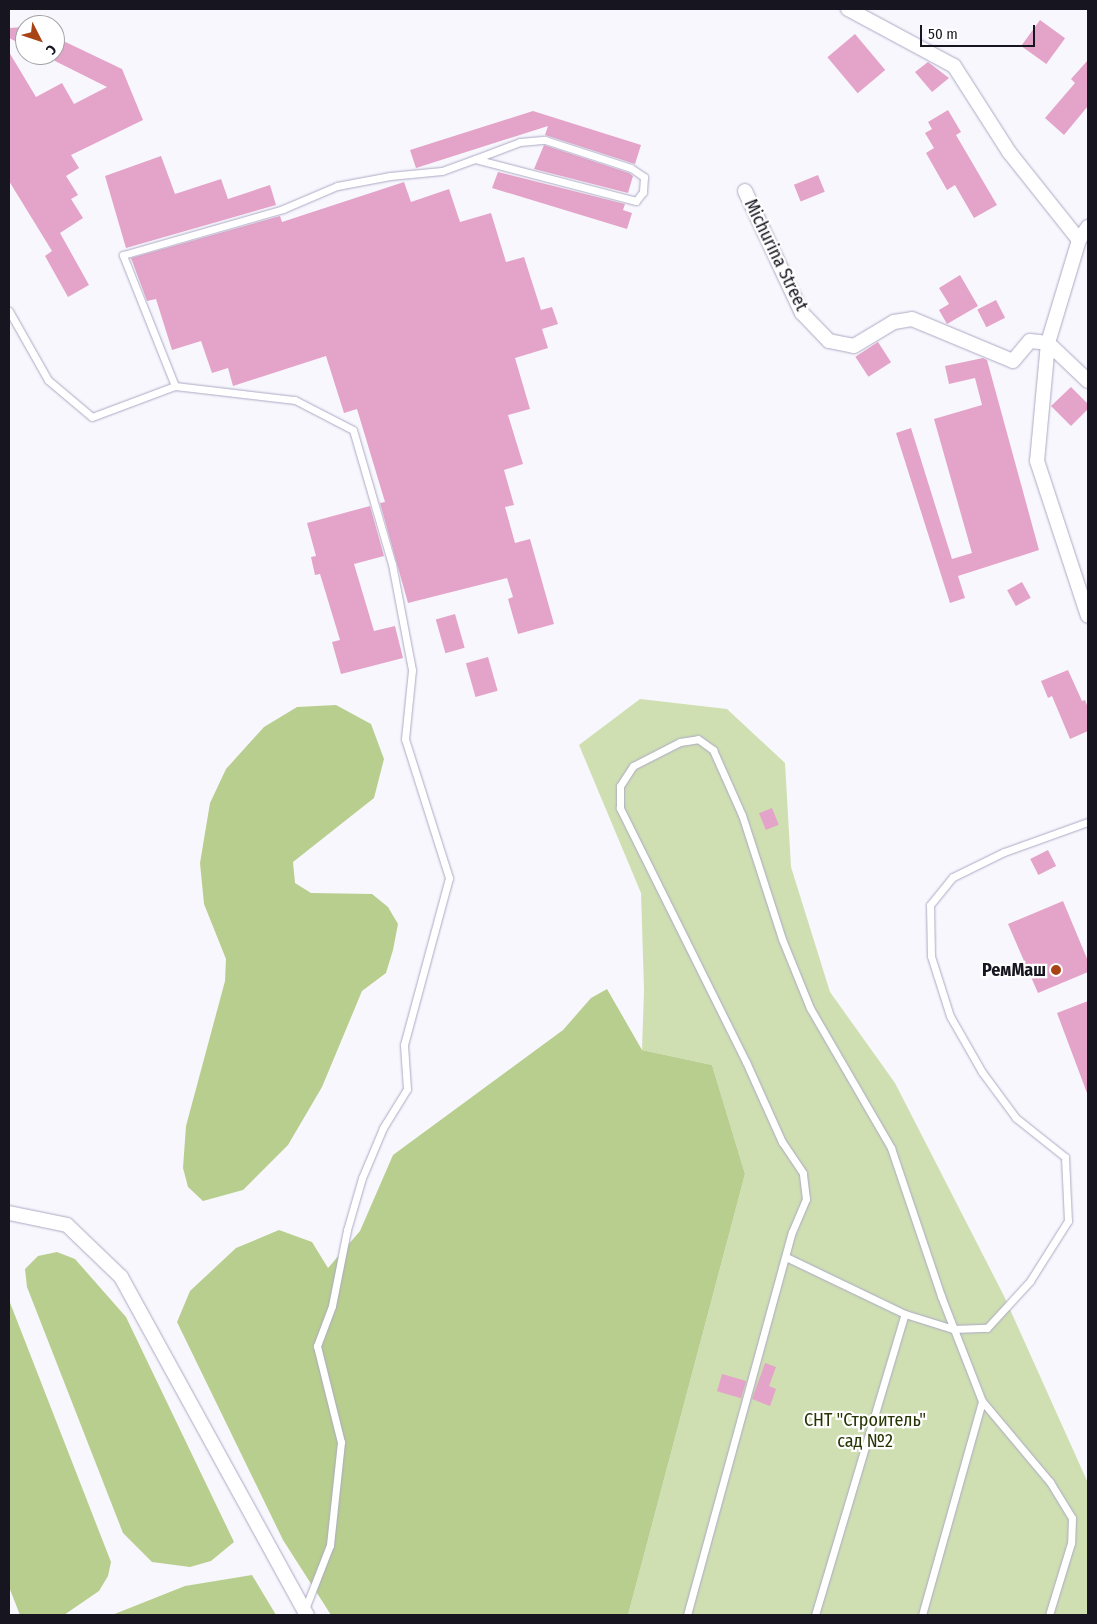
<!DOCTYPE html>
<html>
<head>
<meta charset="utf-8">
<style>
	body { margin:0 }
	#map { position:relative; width:1097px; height:1624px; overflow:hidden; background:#f8f7fd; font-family:"Fira Sans Condensed",sans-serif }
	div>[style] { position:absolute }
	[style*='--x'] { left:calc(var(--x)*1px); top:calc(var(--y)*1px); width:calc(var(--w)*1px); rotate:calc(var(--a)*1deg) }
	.green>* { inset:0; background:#cfdfb2 }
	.forest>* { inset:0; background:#b8ce8e }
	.building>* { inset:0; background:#e4a3c8; transform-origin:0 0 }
	.roads { filter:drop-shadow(0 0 1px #aca9c5) drop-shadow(0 0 1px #aca9c5) }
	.service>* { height:7px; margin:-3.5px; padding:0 3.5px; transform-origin:3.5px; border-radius:3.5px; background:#fff }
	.minor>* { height:14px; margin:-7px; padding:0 7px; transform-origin:7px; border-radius:7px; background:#fff }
	.dots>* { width:14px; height:14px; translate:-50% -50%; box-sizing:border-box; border:2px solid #fff; border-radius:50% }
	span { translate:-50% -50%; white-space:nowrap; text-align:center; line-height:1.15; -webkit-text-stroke:4.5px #fff; paint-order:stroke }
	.street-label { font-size:18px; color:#171620 }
	.poi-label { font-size:18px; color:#171620; font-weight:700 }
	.right { translate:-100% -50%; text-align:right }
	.park-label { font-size:18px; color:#263302 }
	.frame { position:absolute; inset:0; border:10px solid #171620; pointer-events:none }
	.north { position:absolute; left:15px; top:15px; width:50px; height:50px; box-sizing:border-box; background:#fff; border:1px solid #a2a2a6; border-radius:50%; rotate:131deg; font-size:14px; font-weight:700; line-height:20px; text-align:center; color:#171620 }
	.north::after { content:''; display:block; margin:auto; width:18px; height:22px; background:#a84315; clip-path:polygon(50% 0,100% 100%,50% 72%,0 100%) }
	.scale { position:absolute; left:920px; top:25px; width:115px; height:22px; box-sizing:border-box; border:2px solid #171620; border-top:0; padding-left:6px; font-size:15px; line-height:18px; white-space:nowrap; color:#171620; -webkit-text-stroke:4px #fff; paint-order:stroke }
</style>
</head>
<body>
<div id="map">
	<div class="green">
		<i style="clip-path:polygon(640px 699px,727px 709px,785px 763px,791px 867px,830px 992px,895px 1083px,1004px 1296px,1088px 1483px,1088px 1615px,628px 1615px,745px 1174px,712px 1065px,642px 1050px,644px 990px,641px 893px,579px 745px)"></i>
	</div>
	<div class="forest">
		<i style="clip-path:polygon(336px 705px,371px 724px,384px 759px,374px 798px,293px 862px,295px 883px,311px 893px,372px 894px,388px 907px,398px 924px,393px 950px,386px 973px,362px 991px,322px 1087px,288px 1145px,243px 1190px,203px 1201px,188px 1187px,183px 1168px,186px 1126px,225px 981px,226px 959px,204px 904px,200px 863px,210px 803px,226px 769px,264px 727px,297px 707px)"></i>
		<i style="clip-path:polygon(607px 989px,642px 1050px,712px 1065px,745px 1174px,628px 1615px,331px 1615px,283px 1540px,177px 1322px,190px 1291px,236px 1248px,279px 1230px,312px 1242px,328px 1268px,360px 1231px,393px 1155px,563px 1030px,591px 998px)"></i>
		<i style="clip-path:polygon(57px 1252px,75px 1259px,126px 1317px,234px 1542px,211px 1561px,190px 1567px,152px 1562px,123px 1533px,27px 1287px,25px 1269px,38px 1256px)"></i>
		<i style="clip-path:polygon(9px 1300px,111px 1562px,108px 1576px,99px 1591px,64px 1615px,20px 1615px,9px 1587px)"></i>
		<i style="clip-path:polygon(252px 1575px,276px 1615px,112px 1615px,185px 1586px)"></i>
	</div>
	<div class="building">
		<i style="left:1040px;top:20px;width:31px;height:32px;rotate:36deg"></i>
		<i style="clip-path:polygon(25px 27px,25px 46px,9px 38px,9px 28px)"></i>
		<i style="left:855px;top:34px;width:47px;height:36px;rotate:50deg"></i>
		<i style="clip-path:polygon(55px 37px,122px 69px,143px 120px,71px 155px,79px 168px,66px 176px,78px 195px,71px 199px,83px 218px,60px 233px,89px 285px,68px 297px,45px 256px,52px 251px,9px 181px,9px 52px,36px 97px,62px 83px,74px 104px,107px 87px,55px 61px)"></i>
		<i style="clip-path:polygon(1088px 60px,1088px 106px,1064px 135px,1045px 118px,1075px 83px,1071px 79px)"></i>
		<i style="clip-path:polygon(928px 62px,949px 78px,932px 92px,915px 72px)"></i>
		<i style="clip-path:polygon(948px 110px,961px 132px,956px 135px,997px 205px,974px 218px,955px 185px,947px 190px,926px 153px,934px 148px,925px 133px,932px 129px,928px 122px)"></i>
		<i style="clip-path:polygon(533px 111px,641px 145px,635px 164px,545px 135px,548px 126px,416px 168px,410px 150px)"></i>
		<i style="clip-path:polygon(544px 145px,629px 173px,633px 176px,628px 193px,534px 169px)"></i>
		<i style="clip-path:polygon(161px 156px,175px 194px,221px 179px,228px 199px,270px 185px,276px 205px,126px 248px,105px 176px)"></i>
		<i style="clip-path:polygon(498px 172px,625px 204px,623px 210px,632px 213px,627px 229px,492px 188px)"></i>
		<i style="left:818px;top:175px;width:18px;height:26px;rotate:68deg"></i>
		<i style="clip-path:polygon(404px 182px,411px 202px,449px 189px,460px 222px,491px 213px,506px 262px,524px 257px,541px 310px,552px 307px,558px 324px,542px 329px,548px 348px,515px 358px,530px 409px,508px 415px,523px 464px,504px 470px,514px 505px,505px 507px,515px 543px,530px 539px,554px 624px,518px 634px,508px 599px,513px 597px,507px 578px,408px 603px,380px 503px,385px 502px,357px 409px,344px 413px,326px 356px,233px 386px,228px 368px,212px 373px,201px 341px,172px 350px,156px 299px,147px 301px,131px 258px,280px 216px,282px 222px)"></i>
		<i style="clip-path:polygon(960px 275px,978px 306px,947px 324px,939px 310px,949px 304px,939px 288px)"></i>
		<i style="left:996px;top:300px;width:20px;height:21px;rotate:63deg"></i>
		<i style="left:878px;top:342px;width:24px;height:27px;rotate:57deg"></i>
		<i style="clip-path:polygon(983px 358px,987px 360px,1039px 550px,958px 576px,965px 598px,950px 603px,896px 433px,911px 428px,952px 559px,972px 553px,934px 419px,982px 405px,975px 378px,949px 384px,945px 366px)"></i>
		<i style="clip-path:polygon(1071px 387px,1088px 404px,1088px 409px,1071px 426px,1051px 406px)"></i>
		<i style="clip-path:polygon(370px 506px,384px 556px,354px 564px,374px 631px,395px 626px,403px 658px,341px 674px,332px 642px,340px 640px,320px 574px,315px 575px,311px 557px,316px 556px,307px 523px)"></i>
		<i style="left:1022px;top:582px;width:18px;height:17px;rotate:61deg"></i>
		<i style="left:455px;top:614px;width:35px;height:20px;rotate:74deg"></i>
		<i style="left:488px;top:657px;width:35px;height:23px;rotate:74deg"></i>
		<i style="clip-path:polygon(1068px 670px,1082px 701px,1085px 700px,1088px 708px,1088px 731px,1070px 739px,1052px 696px,1048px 698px,1041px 681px)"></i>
		<i style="left:772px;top:808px;width:18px;height:14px;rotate:68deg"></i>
		<i style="left:1048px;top:850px;width:18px;height:20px;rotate:63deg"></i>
		<i style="clip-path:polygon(1063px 901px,1088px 961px,1088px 972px,1038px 993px,1008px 924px)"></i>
		<i style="clip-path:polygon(1088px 1001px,1088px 1093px,1087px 1093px,1057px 1013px)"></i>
		<i style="clip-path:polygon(765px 1363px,776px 1367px,769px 1386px,776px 1389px,770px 1406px,752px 1399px)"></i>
		<i style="left:722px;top:1374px;width:25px;height:18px;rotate:16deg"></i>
	</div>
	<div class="roads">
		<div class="service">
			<i style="--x:9;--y:311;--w:79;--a:60.5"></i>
			<i style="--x:48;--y:380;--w:57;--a:40.1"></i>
			<i style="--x:92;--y:417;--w:89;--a:-20.5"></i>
			<i style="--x:175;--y:386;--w:121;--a:6.7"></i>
			<i style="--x:295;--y:400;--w:65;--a:27.3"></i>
			<i style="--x:353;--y:430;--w:140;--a:73.8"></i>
			<i style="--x:392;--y:564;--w:108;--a:79.3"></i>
			<i style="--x:412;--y:670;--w:69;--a:95.8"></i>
			<i style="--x:405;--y:739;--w:146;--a:72.4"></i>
			<i style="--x:449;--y:878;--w:173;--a:105.1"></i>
			<i style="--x:404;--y:1045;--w:44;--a:86.1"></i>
			<i style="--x:407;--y:1089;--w:46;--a:121.6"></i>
			<i style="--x:383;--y:1128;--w:54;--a:112.8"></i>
			<i style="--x:362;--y:1178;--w:54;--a:106.1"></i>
			<i style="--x:347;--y:1230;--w:77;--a:101.2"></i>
			<i style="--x:332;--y:1306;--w:43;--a:110.6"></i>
			<i style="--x:317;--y:1346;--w:99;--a:76"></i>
			<i style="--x:341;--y:1442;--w:104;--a:96.1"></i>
			<i style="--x:330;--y:1545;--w:69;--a:111.3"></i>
			<i style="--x:175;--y:386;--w:141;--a:-111.7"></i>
			<i style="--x:123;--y:255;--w:166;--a:-16"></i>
			<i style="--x:283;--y:209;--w:59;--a:-23.1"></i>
			<i style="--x:337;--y:186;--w:54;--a:-10.7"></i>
			<i style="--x:390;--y:176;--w:52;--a:-5.5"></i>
			<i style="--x:442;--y:171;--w:35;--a:-20"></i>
			<i style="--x:475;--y:159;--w:48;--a:-20.7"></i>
			<i style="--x:520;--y:142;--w:25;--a:-5"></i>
			<i style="--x:545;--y:140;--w:90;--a:18"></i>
			<i style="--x:631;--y:168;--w:16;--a:35"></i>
			<i style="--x:644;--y:177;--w:15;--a:94"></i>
			<i style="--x:643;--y:192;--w:11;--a:128"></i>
			<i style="--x:636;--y:201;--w:166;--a:-165.4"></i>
			<i style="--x:786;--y:1257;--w:132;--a:25.6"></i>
			<i style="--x:905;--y:1314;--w:50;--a:17.4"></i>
			<i style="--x:953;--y:1329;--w:34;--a:-2"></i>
			<i style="--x:987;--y:1328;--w:64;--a:-47.5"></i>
			<i style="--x:1030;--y:1281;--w:71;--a:-57.7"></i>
			<i style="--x:1068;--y:1221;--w:64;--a:-92.7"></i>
			<i style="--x:1065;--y:1157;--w:63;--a:-141.5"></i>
			<i style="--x:1016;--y:1118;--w:57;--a:-126.5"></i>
			<i style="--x:982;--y:1072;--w:64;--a:-119.7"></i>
			<i style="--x:950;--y:1016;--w:63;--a:-107.6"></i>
			<i style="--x:931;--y:956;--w:51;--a:-91.1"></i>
			<i style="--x:930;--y:905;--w:36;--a:-51"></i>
			<i style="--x:953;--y:877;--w:57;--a:-26.1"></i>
			<i style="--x:1004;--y:852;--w:89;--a:-19.7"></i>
			<i style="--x:687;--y:1615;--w:397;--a:-74.7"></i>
			<i style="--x:792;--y:1232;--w:36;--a:-67"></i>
			<i style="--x:806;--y:1199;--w:26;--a:-97"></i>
			<i style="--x:803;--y:1173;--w:37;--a:-124"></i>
			<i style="--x:782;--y:1142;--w:88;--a:-114.2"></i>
			<i style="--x:746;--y:1062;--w:284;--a:-116.4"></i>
			<i style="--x:620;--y:808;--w:22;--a:-90"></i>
			<i style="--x:620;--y:786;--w:24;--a:-57"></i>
			<i style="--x:633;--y:766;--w:53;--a:-27.1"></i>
			<i style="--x:680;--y:742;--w:18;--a:-9"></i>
			<i style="--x:698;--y:739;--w:19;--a:36"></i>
			<i style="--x:713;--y:750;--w:71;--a:66"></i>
			<i style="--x:742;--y:815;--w:130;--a:72.1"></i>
			<i style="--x:782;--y:939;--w:74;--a:67.9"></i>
			<i style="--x:810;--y:1008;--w:162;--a:59.9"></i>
			<i style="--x:891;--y:1148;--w:156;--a:71.3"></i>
			<i style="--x:941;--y:1296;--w:113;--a:68.7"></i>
			<i style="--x:982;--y:1401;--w:106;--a:50"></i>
			<i style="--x:1050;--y:1482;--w:42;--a:58.6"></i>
			<i style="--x:1072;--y:1518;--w:25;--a:92"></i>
			<i style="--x:1071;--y:1543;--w:75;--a:107"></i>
			<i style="--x:815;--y:1615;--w:314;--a:-73.4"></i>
			<i style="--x:922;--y:1615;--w:222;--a:-74.3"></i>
		</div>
		<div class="minor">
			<i style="--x:848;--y:9;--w:120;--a:28.3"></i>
			<i style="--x:954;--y:66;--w:102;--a:57.4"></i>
			<i style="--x:1009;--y:152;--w:112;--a:51.5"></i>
			<i style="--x:745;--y:191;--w:135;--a:65"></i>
			<i style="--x:802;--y:313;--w:39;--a:46"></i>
			<i style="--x:829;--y:341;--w:25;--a:11"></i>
			<i style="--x:854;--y:346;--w:47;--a:-31"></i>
			<i style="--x:894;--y:322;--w:18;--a:-9"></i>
			<i style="--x:912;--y:319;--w:109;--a:22.6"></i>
			<i style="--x:1013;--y:361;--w:26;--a:-50"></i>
			<i style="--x:1030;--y:341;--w:18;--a:6"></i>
			<i style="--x:1048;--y:343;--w:55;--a:43.5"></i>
			<i style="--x:1088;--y:227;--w:16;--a:125"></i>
			<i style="--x:1079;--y:240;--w:108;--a:106.8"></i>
			<i style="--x:1048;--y:343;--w:119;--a:95.3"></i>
			<i style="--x:1037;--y:461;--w:163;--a:71.8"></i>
			<i style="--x:9;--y:1213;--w:59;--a:11.7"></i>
			<i style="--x:67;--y:1225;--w:75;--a:43.9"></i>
			<i style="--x:121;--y:1277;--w:386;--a:61.2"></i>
		</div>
	</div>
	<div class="dots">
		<i style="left:1056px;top:970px;background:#a84315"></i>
	</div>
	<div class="street-label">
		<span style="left:776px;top:255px;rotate:64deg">Michurina Street</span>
	</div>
	<div class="poi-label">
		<span class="right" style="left:1046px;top:970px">РемМаш</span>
	</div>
	<div class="park-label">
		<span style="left:865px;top:1431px">СНТ "Строитель"<br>сад №2</span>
	</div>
	<div class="frame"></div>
	<div class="north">С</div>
	<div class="scale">50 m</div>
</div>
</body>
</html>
